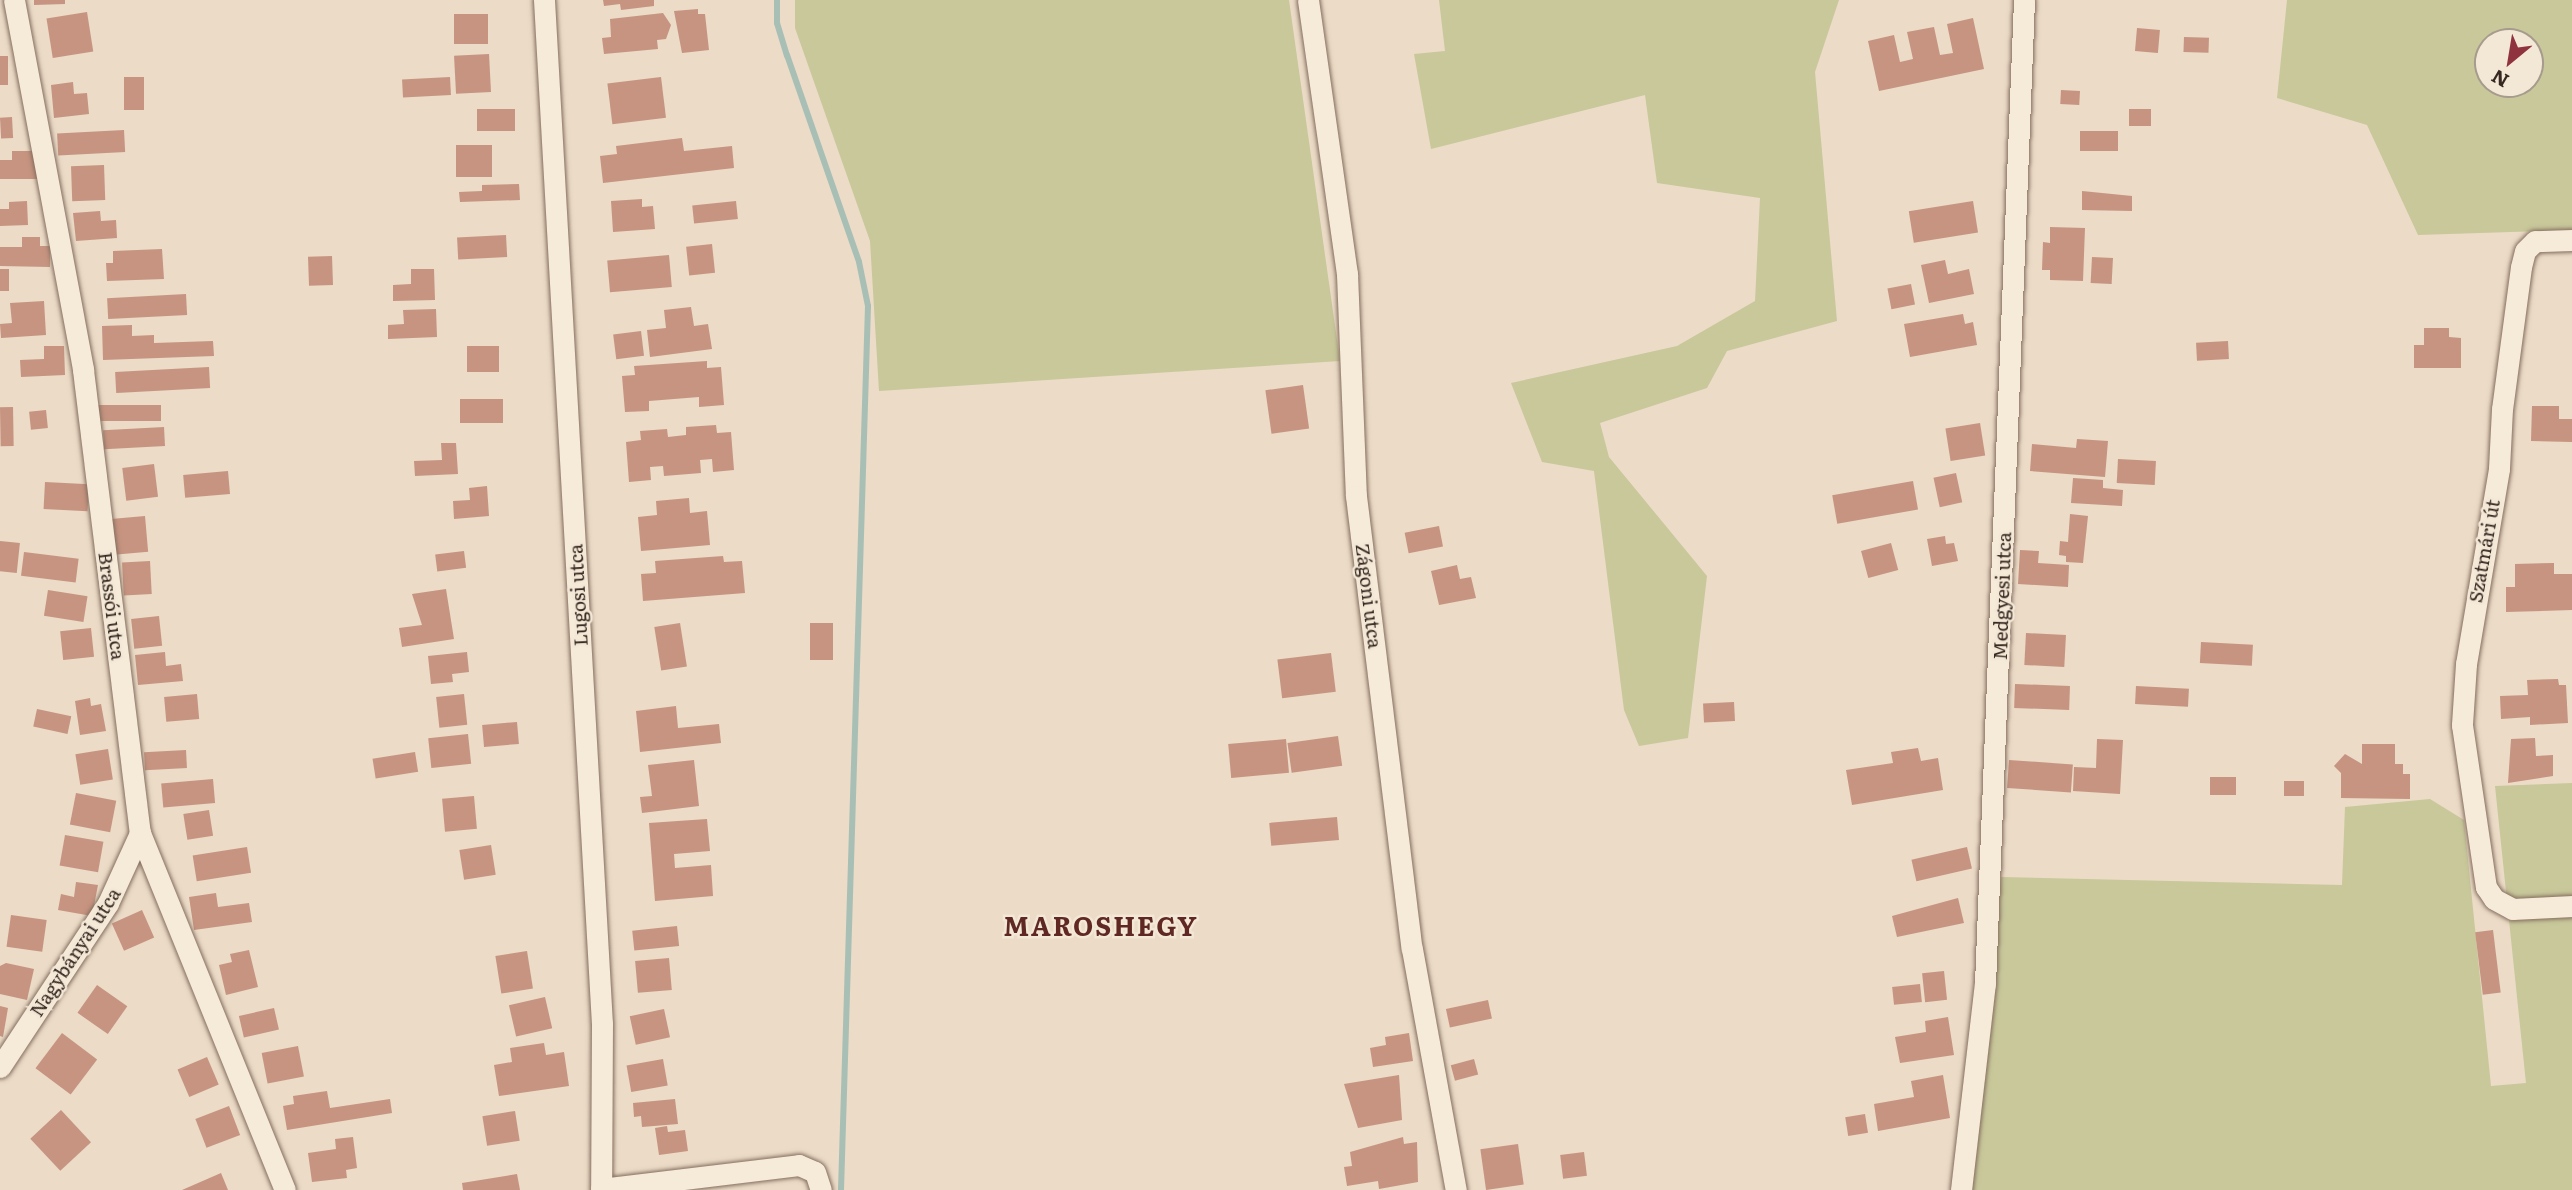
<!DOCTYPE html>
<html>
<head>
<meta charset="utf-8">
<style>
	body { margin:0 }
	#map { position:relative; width:2572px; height:1190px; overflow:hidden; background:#ebdbc7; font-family:Literata,serif }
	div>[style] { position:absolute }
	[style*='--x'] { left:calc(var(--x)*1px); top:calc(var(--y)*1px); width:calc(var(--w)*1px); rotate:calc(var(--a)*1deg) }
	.green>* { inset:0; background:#c8c89b }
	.stream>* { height:6px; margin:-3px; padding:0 3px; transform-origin:3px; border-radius:3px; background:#a8bfb5 }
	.building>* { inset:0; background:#c69480; transform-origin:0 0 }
	.roads { filter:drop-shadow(0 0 2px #856e5e) drop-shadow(0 0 2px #856e5e) }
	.minor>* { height:21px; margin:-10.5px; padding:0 10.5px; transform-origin:10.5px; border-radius:10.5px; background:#f6ead9 }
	span { translate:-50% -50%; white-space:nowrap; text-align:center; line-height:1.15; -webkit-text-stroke:5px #f3e7d6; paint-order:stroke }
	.street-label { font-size:19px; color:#362820 }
	.district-label { font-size:26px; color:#5f2823; font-weight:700; letter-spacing:2px }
	.north { position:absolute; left:2474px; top:28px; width:70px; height:70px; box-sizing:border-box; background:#f3e7d6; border:2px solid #a79b8d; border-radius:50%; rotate:210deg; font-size:19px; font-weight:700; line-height:28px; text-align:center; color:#362820 }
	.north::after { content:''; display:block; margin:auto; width:24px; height:32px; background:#8f333f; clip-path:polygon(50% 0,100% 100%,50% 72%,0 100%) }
</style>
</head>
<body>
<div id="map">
	<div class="green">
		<i style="clip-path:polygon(795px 0,1289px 0,1340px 361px,879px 391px,870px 241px,795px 28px)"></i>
		<i style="clip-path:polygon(1439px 0,1839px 0,1815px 72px,1837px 321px,1727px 351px,1707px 388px,1600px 423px,1609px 457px,1707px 576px,1688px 738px,1639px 746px,1624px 710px,1594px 471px,1542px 462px,1511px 383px,1677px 346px,1755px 301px,1760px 198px,1657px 183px,1645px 95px,1431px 149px,1414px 54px,1445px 51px)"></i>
		<i style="clip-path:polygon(evenodd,2287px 0,2572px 0,2572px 230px,2418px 235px,2367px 125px,2277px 98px,2287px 0,2488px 42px,2530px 42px,2530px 84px,2488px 84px,2488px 42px)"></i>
		<i style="clip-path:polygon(2572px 783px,2572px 1190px,1972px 1190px,2001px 877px,2342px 885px,2345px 807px,2430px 799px,2464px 820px,2491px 1086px,2526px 1083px,2495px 786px)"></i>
	</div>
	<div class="stream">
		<i style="--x:777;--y:0;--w:23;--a:90"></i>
		<i style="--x:777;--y:23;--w:34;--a:73"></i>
		<i style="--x:787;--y:55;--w:219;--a:70.8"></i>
		<i style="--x:859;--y:262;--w:45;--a:78.4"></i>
		<i style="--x:868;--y:306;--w:884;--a:91.75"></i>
	</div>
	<div class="building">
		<i style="clip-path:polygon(34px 0,65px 0,65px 4px,34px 5px)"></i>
		<i style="clip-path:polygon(603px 0,654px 0,654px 6px,621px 10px,620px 4px,604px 6px)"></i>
		<i style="clip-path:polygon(698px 9px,698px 14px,705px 14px,709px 50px,682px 53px,674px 11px)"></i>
		<i style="left:87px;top:12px;width:40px;height:41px;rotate:81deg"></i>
		<i style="clip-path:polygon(663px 13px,671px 25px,666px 39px,657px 40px,658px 49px,604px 54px,602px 38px,611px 37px,610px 19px)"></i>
		<i style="left:454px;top:14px;width:34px;height:30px"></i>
		<i style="clip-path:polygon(1973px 18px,1984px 69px,1879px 91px,1868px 41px,1894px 35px,1900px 62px,1913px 59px,1907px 32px,1934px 27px,1940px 55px,1953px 53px,1947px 24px)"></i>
		<i style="left:2137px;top:28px;width:23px;height:23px;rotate:5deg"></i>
		<i style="left:2184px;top:37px;width:25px;height:15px;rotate:2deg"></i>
		<i style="left:489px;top:54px;width:38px;height:35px;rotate:87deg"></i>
		<i style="left:0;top:56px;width:8px;height:29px"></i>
		<i style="left:124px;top:77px;width:20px;height:33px"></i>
		<i style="left:450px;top:77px;width:18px;height:48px;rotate:87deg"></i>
		<i style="left:661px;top:77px;width:41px;height:54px;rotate:83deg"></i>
		<i style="clip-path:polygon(73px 82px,74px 94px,87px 93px,89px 114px,54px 118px,51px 85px)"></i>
		<i style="left:2061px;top:90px;width:19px;height:14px;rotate:3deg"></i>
		<i style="left:515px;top:109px;width:22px;height:38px;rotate:90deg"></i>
		<i style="left:2129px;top:109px;width:22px;height:17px"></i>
		<i style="left:12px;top:117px;width:21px;height:12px;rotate:87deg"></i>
		<i style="left:124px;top:130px;width:22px;height:67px;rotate:87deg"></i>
		<i style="left:2080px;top:131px;width:38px;height:20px"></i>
		<i style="clip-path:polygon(682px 138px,684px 151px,732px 146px,734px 168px,603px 183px,600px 156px,617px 154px,616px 146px)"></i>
		<i style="left:492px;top:145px;width:32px;height:36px;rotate:90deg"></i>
		<i style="clip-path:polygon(12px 151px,37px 151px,37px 179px,0 179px,0 160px,12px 160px)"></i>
		<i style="left:104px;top:165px;width:35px;height:33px;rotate:88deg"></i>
		<i style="clip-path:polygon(519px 184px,520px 200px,460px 202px,459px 192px,482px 191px,482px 185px)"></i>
		<i style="clip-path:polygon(2082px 191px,2132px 196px,2132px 211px,2082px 210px)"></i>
		<i style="clip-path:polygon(642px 199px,642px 207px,653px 206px,655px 229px,613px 232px,611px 201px)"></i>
		<i style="clip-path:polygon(27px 201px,28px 225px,0 226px,0 209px,9px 209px,9px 202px)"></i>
		<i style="left:736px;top:201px;width:18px;height:44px;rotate:84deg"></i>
		<i style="left:1973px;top:201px;width:32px;height:65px;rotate:81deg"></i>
		<i style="clip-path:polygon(100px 211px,101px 221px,116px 220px,117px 238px,76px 241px,73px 213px)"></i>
		<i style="clip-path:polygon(2050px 227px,2085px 228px,2083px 281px,2050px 280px,2050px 270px,2042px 270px,2043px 242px,2050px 243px)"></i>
		<i style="left:506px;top:235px;width:22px;height:49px;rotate:87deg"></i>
		<i style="clip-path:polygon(22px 237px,40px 237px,40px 246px,50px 246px,50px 267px,0 266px,0 247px,22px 247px)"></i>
		<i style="left:712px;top:244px;width:29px;height:26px;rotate:84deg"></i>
		<i style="clip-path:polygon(162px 249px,164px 279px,107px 281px,106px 263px,113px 263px,113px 251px)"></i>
		<i style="left:669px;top:255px;width:32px;height:62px;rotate:85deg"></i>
		<i style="left:332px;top:256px;width:29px;height:24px;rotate:88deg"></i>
		<i style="left:2092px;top:257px;width:21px;height:26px;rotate:3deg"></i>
		<i style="clip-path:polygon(1945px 260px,1948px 274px,1969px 269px,1974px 294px,1929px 303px,1921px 265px)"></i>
		<i style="left:0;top:269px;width:9px;height:22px"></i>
		<i style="clip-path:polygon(411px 269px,434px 269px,435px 300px,393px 301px,393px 285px,411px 284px)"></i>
		<i style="left:1911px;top:284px;width:21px;height:24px;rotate:79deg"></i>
		<i style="left:186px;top:294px;width:21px;height:79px;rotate:87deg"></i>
		<i style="clip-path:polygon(44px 301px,46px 335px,1px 338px,0 324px,12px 323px,10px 303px)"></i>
		<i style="clip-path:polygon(691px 307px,694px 326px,708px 324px,712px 349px,650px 357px,647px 330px,666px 328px,664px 310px)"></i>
		<i style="clip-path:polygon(436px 309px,437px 337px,388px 339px,388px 325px,404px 324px,403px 310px)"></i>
		<i style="clip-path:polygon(1963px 314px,1965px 324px,1973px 322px,1977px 345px,1910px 357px,1904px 324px)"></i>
		<i style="clip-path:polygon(132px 325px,132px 336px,154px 335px,154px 343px,213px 341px,214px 356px,103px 360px,102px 326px)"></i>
		<i style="clip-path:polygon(2424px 328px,2449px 328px,2449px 337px,2461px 338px,2461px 368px,2414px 368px,2414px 345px,2424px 345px)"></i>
		<i style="left:641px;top:331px;width:25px;height:28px;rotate:83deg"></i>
		<i style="left:2228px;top:341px;width:18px;height:32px;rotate:87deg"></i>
		<i style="clip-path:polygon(44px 346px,64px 346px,65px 375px,21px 377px,20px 360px,44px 359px)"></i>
		<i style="left:467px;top:346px;width:32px;height:26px"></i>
		<i style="clip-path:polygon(707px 361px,707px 368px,721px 367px,724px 405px,699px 407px,699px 397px,649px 401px,649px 411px,625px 412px,622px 376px,635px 375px,634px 366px)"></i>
		<i style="left:209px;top:367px;width:21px;height:94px;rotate:87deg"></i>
		<i style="left:1303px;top:385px;width:44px;height:38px;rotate:82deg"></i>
		<i style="left:460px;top:399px;width:43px;height:24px"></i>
		<i style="left:161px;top:405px;width:16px;height:63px;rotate:90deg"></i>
		<i style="clip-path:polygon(2532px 406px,2559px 406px,2559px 419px,2572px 419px,2572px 442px,2531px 441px)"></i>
		<i style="left:13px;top:407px;width:39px;height:13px;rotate:89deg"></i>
		<i style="left:46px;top:410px;width:18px;height:17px;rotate:84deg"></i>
		<i style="left:1980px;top:423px;width:33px;height:35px;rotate:81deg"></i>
		<i style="clip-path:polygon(716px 425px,717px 433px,731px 432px,734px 470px,713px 472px,712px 459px,700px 460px,701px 473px,664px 476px,663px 466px,650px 467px,651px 480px,629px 482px,626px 442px,641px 440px,640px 431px,667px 429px,668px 437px,686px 435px,686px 427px)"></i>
		<i style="left:164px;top:427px;width:19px;height:61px;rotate:87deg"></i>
		<i style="clip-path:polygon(2077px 439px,2108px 441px,2105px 477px,2030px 471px,2032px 444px,2076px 448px)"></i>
		<i style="clip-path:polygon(441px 443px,456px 443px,458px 474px,415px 476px,414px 461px,442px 460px)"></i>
		<i style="left:2118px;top:459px;width:38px;height:24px;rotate:3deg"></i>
		<i style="left:154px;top:464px;width:33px;height:32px;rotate:83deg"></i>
		<i style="left:228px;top:471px;width:23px;height:45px;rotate:85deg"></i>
		<i style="left:1956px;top:473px;width:30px;height:23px;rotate:78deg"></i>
		<i style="clip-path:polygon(2073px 478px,2103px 480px,2103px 488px,2123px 490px,2122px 506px,2071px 503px)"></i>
		<i style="left:1913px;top:481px;width:29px;height:82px;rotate:80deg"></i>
		<i style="left:45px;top:482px;width:44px;height:27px;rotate:3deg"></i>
		<i style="clip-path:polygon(487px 486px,489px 516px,454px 519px,453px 501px,470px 500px,469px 488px)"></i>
		<i style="clip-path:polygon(689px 498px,690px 513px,707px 511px,710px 545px,641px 551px,638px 517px,657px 515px,656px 501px)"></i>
		<i style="clip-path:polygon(2070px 514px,2088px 516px,2083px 563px,2066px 562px,2066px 556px,2059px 555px,2060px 541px,2068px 542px)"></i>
		<i style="left:145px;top:516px;width:36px;height:34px;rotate:85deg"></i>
		<i style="left:1439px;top:526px;width:21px;height:35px;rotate:79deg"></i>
		<i style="clip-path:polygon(1945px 536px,1946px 544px,1954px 543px,1958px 561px,1932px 566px,1927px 539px)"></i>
		<i style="left:0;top:541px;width:20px;height:30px;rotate:6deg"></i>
		<i style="left:1891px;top:543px;width:28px;height:31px;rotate:75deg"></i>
		<i style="clip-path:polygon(2020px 550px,2039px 551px,2038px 563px,2069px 565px,2068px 587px,2018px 584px)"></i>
		<i style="left:464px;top:551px;width:17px;height:29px;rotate:83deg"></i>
		<i style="left:24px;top:552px;width:55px;height:24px;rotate:7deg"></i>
		<i style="clip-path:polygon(723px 556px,724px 562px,742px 561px,745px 593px,643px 601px,641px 574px,656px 573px,655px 561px)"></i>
		<i style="left:150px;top:561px;width:33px;height:28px;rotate:87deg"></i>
		<i style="clip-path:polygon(2554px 563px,2554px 574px,2572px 574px,2572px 610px,2506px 612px,2506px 587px,2515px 587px,2515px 564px)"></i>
		<i style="clip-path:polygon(1457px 565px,1460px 579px,1471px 577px,1476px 598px,1439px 605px,1431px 571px)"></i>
		<i style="clip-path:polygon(446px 589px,454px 639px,402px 647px,399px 628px,422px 625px,412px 594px)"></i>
		<i style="left:48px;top:590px;width:40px;height:26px;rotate:9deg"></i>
		<i style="left:159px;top:616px;width:30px;height:28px;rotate:84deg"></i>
		<i style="left:680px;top:623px;width:44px;height:26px;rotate:81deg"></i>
		<i style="left:810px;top:623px;width:23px;height:37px"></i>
		<i style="left:91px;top:628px;width:29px;height:31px;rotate:84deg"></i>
		<i style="left:2026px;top:633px;width:40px;height:32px;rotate:3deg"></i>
		<i style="left:2201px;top:642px;width:52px;height:21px;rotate:3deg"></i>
		<i style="clip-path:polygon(165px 652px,166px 666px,181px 664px,183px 681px,138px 685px,135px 655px)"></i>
		<i style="clip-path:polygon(467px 652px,469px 672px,452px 674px,453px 682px,431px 684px,428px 656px)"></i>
		<i style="left:1331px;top:653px;width:39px;height:54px;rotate:83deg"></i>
		<i style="clip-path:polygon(2558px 679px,2559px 685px,2566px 685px,2568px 723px,2530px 725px,2530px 717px,2501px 719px,2500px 696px,2528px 695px,2527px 680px)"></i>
		<i style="left:2015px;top:684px;width:55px;height:24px;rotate:2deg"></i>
		<i style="left:2136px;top:686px;width:53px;height:18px;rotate:3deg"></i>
		<i style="left:197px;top:694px;width:25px;height:33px;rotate:85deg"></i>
		<i style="left:464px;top:694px;width:31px;height:28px;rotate:84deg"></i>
		<i style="clip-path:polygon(90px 698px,91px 706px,101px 704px,106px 731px,80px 735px,75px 701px)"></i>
		<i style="left:1734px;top:702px;width:19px;height:31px;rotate:87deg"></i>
		<i style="clip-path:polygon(676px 706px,678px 728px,719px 724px,721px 743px,640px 752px,636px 711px)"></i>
		<i style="left:37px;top:709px;width:35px;height:18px;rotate:12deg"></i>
		<i style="left:517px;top:722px;width:22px;height:35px;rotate:85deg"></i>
		<i style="left:468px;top:734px;width:30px;height:40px;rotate:84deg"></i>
		<i style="left:1338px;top:736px;width:30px;height:51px;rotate:82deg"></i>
		<i style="clip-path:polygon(2535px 738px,2536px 756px,2553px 755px,2553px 776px,2508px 783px,2511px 739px)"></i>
		<i style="left:1286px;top:739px;width:34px;height:58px;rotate:85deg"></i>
		<i style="clip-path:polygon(2097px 739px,2123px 740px,2120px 794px,2073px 791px,2074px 767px,2096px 768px)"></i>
		<i style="clip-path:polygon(2362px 744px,2395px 744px,2395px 764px,2403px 764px,2403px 774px,2410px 774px,2410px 799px,2341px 798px,2341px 773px,2334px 766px,2345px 754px,2362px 764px)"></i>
		<i style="clip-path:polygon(1918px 748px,1921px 761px,1938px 758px,1943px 790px,1852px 805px,1846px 770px,1893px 763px,1891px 752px)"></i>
		<i style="left:108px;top:749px;width:31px;height:33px;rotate:81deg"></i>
		<i style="left:186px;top:750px;width:18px;height:42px;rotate:87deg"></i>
		<i style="left:415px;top:752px;width:20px;height:43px;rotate:81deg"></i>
		<i style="clip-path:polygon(694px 760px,699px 806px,642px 813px,640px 797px,652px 796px,648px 765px)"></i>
		<i style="left:2009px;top:760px;width:64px;height:28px;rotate:4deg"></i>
		<i style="left:2210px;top:777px;width:26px;height:18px"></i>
		<i style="left:213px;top:779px;width:24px;height:52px;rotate:85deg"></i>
		<i style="left:2284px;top:781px;width:20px;height:15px"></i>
		<i style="left:76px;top:793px;width:41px;height:32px;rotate:11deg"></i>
		<i style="left:474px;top:796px;width:33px;height:32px;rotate:85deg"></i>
		<i style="left:209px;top:810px;width:26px;height:26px;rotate:81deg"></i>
		<i style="left:1337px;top:817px;width:23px;height:68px;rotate:85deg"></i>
		<i style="clip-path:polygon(707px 819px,710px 851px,674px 854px,675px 868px,711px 865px,713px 896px,655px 901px,649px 823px)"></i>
		<i style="left:65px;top:835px;width:39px;height:31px;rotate:10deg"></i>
		<i style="left:491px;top:845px;width:30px;height:32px;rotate:81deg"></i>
		<i style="left:247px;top:847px;width:26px;height:55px;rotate:81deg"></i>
		<i style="left:1967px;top:847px;width:22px;height:57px;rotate:77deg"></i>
		<i style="clip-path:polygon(76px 882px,98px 885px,92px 916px,58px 910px,61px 894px,74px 897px)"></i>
		<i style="clip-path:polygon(216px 893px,218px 907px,249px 903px,252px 922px,194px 930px,189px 897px)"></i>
		<i style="clip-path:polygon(1958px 898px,1964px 923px,1897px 937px,1892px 916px)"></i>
		<i style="left:142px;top:910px;width:30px;height:33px;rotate:66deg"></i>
		<i style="left:11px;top:915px;width:36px;height:32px;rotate:8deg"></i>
		<i style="left:677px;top:926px;width:20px;height:45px;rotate:84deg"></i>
		<i style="left:2493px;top:930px;width:63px;height:18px;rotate:83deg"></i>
		<i style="clip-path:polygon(249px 950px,258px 987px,226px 995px,219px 965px,232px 962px,230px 954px)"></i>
		<i style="left:527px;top:951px;width:38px;height:32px;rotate:81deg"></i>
		<i style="left:669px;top:958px;width:32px;height:34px;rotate:85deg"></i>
		<i style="clip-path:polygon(6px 963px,34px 969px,27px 1000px,0 994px,0 966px)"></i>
		<i style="left:1944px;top:971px;width:29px;height:22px;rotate:84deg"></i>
		<i style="left:1920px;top:984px;width:18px;height:28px;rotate:84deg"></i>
		<i style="left:97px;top:985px;width:37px;height:34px;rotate:35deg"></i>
		<i style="left:545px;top:997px;width:32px;height:37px;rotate:77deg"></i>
		<i style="left:1488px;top:1000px;width:19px;height:43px;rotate:78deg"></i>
		<i style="clip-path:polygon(0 1006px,8px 1008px,3px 1037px,0 1036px)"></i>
		<i style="left:274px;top:1008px;width:22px;height:36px;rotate:77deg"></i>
		<i style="left:664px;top:1009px;width:29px;height:35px;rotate:78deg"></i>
		<i style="clip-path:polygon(1948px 1017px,1954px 1055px,1900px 1063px,1895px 1037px,1926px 1032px,1925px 1021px)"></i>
		<i style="left:62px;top:1033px;width:44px;height:44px;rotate:37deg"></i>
		<i style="clip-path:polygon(1409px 1033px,1413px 1061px,1373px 1067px,1370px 1048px,1386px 1045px,1385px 1037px)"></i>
		<i style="clip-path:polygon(544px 1043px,546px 1055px,564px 1052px,569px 1086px,499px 1096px,494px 1065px,512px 1062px,510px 1048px)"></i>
		<i style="left:298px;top:1046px;width:31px;height:37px;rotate:79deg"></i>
		<i style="left:207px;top:1057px;width:30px;height:32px;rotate:67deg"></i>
		<i style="left:663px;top:1059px;width:27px;height:37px;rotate:80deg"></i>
		<i style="left:1474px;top:1059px;width:16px;height:24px;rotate:75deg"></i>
		<i style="clip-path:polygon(1399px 1075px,1402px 1120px,1358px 1128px,1344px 1084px)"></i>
		<i style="clip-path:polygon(1943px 1075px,1950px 1118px,1878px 1131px,1874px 1104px,1914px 1097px,1911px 1081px)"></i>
		<i style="clip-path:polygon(327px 1091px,330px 1108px,390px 1099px,392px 1113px,287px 1130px,283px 1106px,294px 1104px,293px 1096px)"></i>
		<i style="clip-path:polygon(675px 1099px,678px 1124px,642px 1127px,641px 1116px,634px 1117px,633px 1103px)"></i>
		<i style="left:229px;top:1106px;width:31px;height:36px;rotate:69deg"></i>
		<i style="left:61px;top:1110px;width:44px;height:42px;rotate:47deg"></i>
		<i style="left:515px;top:1111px;width:30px;height:33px;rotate:81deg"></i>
		<i style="left:1865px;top:1114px;width:19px;height:20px;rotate:81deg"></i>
		<i style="clip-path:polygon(667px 1126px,668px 1132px,685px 1130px,688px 1151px,659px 1155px,655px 1128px)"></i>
		<i style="clip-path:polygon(353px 1137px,357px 1168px,346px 1170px,347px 1178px,312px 1182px,308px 1153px,336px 1149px,335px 1139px)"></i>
		<i style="clip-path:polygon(1403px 1137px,1404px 1144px,1417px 1142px,1418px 1182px,1379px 1189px,1378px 1181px,1347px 1186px,1344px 1167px,1352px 1166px,1350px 1152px)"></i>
		<i style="left:1518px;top:1144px;width:41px;height:38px;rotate:82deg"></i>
		<i style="left:1584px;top:1152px;width:24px;height:24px;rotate:83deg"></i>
		<i style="clip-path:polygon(221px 1173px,228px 1190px,182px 1190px)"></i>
		<i style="clip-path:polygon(517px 1174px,520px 1190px,463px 1190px,462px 1183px)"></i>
	</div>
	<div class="roads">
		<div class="minor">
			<i style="--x:14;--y:0;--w:376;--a:79.4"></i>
			<i style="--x:83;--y:370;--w:466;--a:83"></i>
			<i style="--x:140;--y:833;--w:385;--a:67.9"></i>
			<i style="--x:544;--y:0;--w:1025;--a:86.76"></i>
			<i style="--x:602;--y:1023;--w:167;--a:90.3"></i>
			<i style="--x:1308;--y:0;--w:277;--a:81.9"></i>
			<i style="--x:1347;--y:274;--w:222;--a:87.7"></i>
			<i style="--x:1356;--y:496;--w:456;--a:83"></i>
			<i style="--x:1412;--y:949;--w:245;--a:79.7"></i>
			<i style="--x:2572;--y:240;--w:37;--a:178"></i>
			<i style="--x:2535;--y:241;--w:14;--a:135"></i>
			<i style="--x:2525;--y:251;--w:16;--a:104"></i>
			<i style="--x:2521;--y:267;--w:143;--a:97.6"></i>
			<i style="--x:2502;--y:409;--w:60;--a:92.9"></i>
			<i style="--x:2499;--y:469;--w:198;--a:99.6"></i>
			<i style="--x:2466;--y:664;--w:61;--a:93.8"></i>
			<i style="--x:2462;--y:725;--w:164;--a:81.6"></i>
			<i style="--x:2486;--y:887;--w:14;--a:56"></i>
			<i style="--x:2494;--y:899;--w:21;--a:28"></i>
			<i style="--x:2513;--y:909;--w:59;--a:-2.9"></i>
			<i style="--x:0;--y:1067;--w:196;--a:-56.6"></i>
			<i style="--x:108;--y:903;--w:77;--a:-65.4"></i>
			<i style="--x:601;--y:1189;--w:199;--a:-6.9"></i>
			<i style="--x:799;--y:1165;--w:17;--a:24"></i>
			<i style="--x:815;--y:1172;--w:19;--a:72"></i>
			<i style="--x:1961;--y:1190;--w:207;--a:-83.4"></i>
			<i style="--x:1985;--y:984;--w:985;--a:-87.73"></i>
		</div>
	</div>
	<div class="street-label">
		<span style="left:2484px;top:551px;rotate:-80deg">Szatmári út</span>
		<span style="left:578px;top:595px;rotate:-93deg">Lugosi utca</span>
		<span style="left:1369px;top:596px;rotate:83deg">Zágoni utca</span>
		<span style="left:2002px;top:596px;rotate:-88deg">Medgyesi utca</span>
		<span style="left:112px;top:606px;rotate:83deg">Brassói utca</span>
		<span style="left:75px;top:952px;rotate:-57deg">Nagybányai utca</span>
	</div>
	<div class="district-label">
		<span style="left:1101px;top:925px">MAROSHEGY</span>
	</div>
	<div class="north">N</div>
</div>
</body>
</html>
